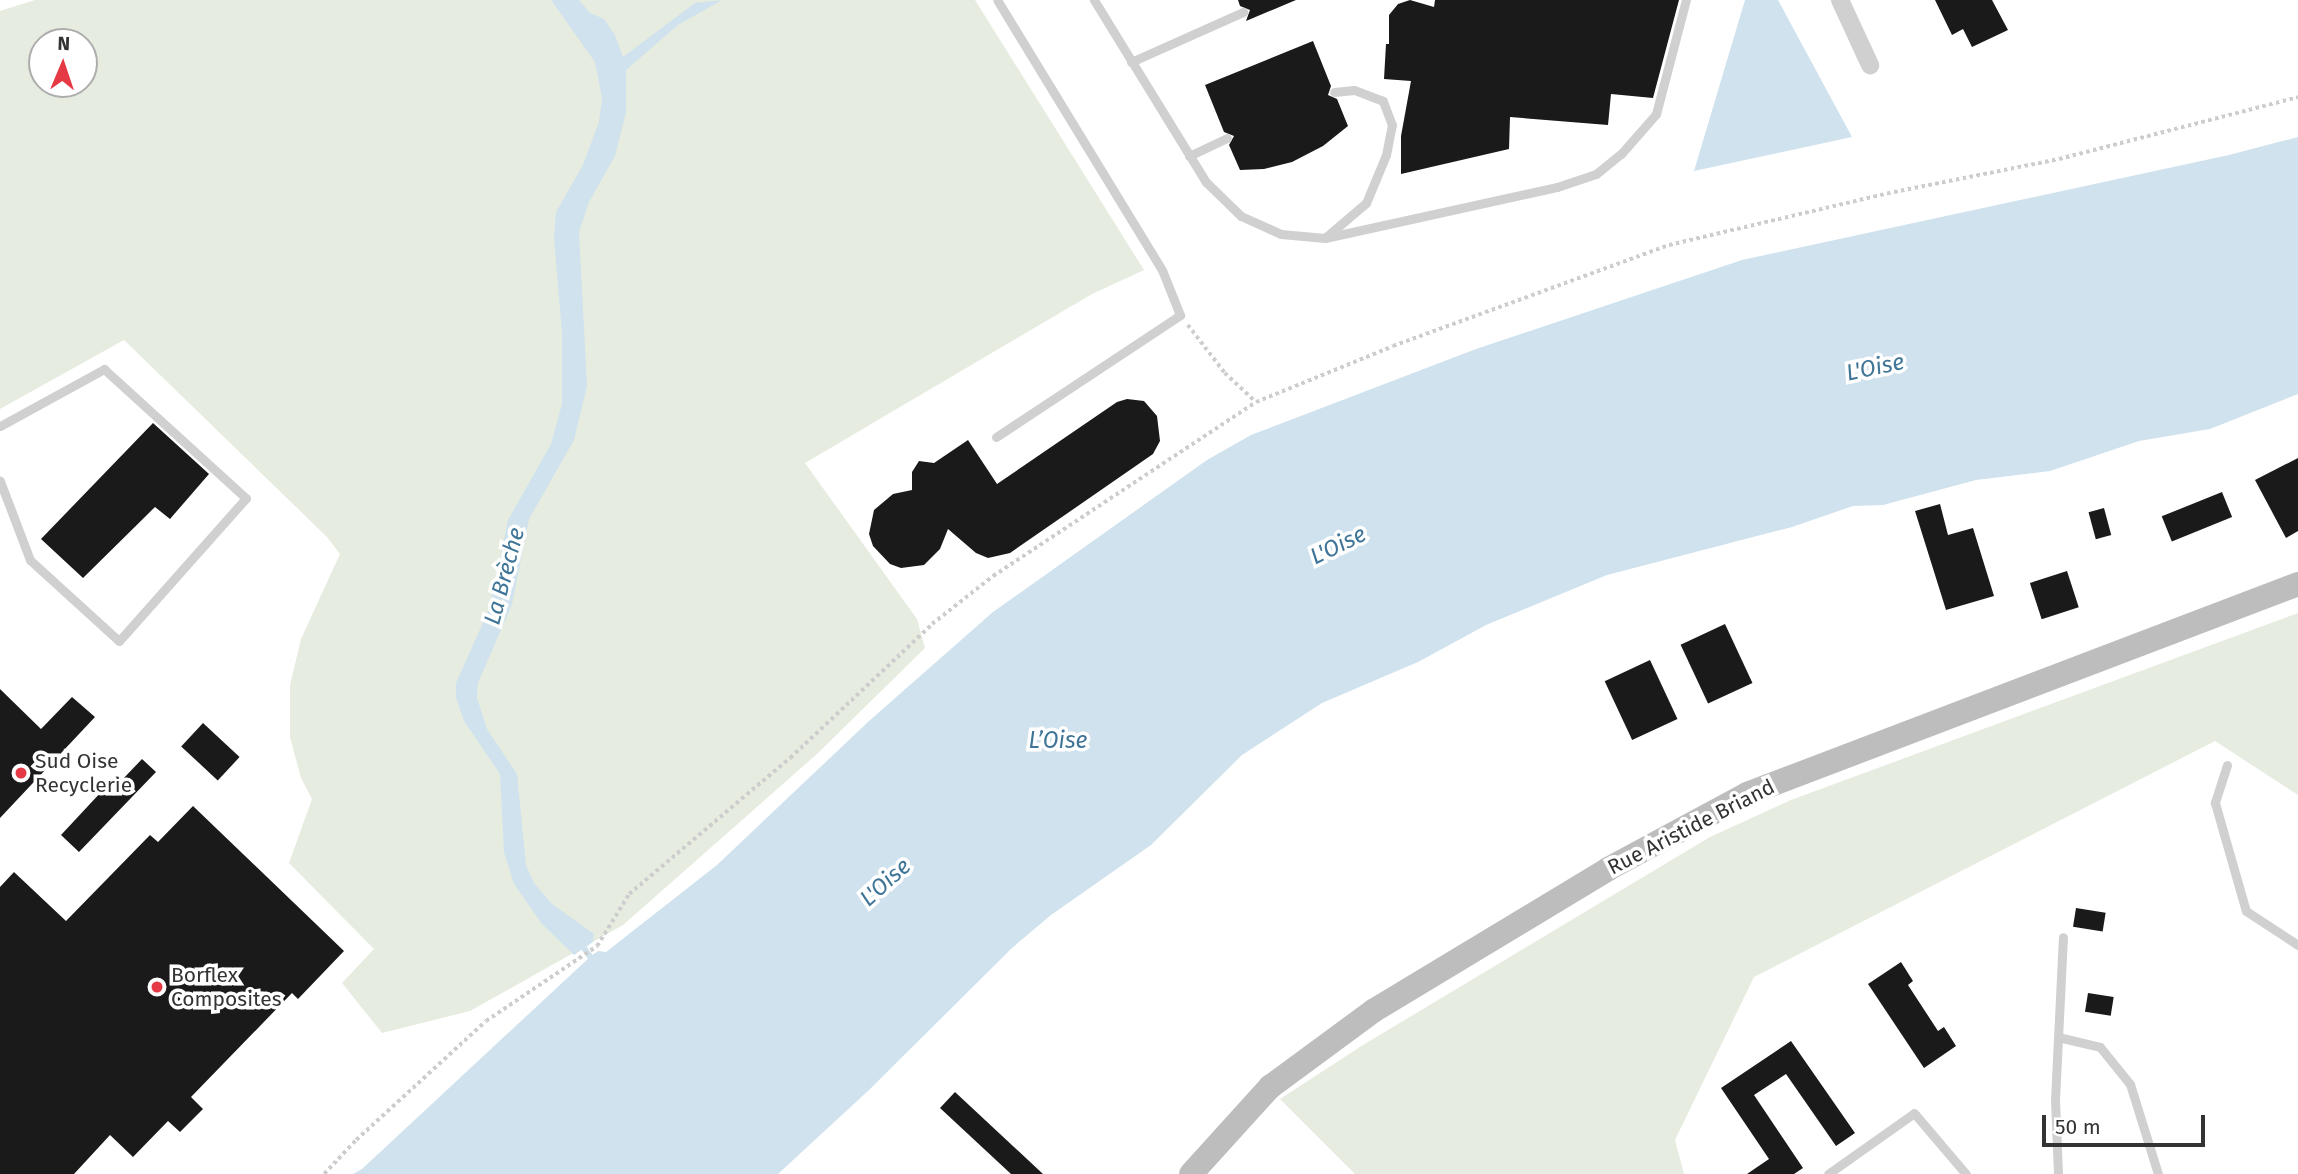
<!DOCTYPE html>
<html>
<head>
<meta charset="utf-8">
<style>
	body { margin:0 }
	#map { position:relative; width:2298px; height:1174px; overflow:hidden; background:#fff; font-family:"Fira Sans",sans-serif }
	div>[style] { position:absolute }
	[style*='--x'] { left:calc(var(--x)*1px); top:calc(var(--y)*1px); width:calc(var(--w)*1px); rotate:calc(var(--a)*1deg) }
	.green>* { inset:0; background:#e6ecdf }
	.water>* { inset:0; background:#cfe2ee }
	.stream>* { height:6px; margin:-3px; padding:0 3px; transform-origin:3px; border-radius:3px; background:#cfe2ee }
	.building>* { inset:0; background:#1a1a1a; transform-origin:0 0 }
	.path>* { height:3.5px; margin-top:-1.75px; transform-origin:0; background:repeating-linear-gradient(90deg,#cdcdcd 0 3.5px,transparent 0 7px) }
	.service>* { height:9px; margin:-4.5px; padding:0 4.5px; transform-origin:4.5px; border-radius:4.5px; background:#d0d0d0 }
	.minor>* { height:18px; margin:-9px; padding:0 9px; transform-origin:9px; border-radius:9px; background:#d0d0d0 }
	.secondary>* { height:24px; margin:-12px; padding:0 12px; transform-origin:12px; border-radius:12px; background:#bdbdbd }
	.dots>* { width:19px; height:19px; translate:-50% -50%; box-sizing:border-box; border:4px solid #fff; border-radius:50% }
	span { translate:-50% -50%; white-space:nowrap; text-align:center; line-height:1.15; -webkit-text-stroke:7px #fff; paint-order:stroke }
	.poi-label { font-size:21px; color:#333 }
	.left { translate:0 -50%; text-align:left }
	.street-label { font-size:21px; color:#333 }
	.water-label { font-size:23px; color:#3f7597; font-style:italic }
	.north { position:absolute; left:28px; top:28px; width:70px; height:70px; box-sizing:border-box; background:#fff; border:2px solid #adadad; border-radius:50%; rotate:2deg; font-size:19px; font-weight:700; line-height:28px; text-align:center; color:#333 }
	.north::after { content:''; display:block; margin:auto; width:24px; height:32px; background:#e63946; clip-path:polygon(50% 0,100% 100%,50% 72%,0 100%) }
	.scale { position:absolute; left:2042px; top:1115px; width:163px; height:32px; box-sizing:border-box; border:4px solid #333; border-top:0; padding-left:9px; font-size:21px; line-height:24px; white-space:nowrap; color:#333; -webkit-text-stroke:5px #fff; paint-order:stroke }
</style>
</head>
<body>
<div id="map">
	<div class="green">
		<i style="clip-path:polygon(evenodd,35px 0,975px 0,1144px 270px,1092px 294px,805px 463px,917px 619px,925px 648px,818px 753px,623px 925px,470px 1011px,382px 1033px,342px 983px,374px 949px,289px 863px,312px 799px,301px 778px,290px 737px,290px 685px,301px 639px,340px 554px,327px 537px,124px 340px,0 409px,0 11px,35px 0,42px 42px,84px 42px,84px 84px,42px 84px,42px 42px)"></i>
		<i style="clip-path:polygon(2298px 613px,2298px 795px,2215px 741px,1754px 977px,1675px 1140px,1684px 1174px,1355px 1174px,1280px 1099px,1363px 1045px,1710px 837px,1791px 800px)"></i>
	</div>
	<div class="water">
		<i style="clip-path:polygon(551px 0,579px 0,590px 13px,604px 19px,615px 35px,623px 57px,695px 3px,722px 0,678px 25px,626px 70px,626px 112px,615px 156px,589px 202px,579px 232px,587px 386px,574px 440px,529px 519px,512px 604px,478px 683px,477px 698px,487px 729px,517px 774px,526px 865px,534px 883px,552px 904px,594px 934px,593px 942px,574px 955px,542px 924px,514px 884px,504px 852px,500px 774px,464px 721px,456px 698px,456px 683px,490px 607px,508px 520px,551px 444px,562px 404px,562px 333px,554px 238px,556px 212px,583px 165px,599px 122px,602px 98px,595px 62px)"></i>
		<i style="clip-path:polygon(1745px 0,1778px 0,1852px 137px,1694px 171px)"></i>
		<i style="clip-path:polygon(2298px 137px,2298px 394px,2210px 429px,2139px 441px,2050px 471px,1976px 480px,1883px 505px,1853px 506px,1792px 527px,1607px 575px,1486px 625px,1418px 662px,1322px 703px,1242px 755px,1151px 845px,1051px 915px,1012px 948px,869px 1090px,778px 1174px,353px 1174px,362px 1169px,591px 956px,598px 951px,606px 952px,717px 865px,869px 721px,993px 612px,1207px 460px,1251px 435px,1476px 349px,1742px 260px,2229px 155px)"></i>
	</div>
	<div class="stream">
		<i style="--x:581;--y:944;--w:24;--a:54"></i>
	</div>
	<div class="building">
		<i style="clip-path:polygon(1238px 0,1296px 0,1246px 21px,1250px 10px,1240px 6px)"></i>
		<i style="clip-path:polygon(1410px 0,1434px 7px,1435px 0,1679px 0,1653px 98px,1611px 94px,1608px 125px,1510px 117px,1509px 149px,1401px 174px,1401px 136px,1411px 81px,1384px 79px,1386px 44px,1389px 44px,1389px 15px,1398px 4px)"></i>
		<i style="clip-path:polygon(1935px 0,1992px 0,2008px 30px,1972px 47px,1963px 29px,1952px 35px)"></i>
		<i style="clip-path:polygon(1313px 41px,1331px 86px,1328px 95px,1337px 99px,1348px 126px,1323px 146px,1292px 162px,1264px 169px,1240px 170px,1229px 145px,1234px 136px,1224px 132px,1205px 85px)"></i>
		<i style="clip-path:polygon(1127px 399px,1144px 401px,1157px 416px,1160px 441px,1153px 454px,1010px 553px,988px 558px,976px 553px,948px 529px,940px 549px,924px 565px,901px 568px,890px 564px,873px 546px,869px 534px,874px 510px,893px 494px,912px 490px,912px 472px,919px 461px,934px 463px,968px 440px,997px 484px,1117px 402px)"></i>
		<i style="clip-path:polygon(153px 423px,209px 474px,170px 519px,155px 507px,83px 578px,41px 539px)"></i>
		<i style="clip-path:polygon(2298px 458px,2298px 531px,2286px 538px,2255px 480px)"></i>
		<i style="left:2222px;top:492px;width:27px;height:65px;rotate:68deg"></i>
		<i style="clip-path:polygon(1940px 504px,1948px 535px,1973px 528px,1994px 596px,1946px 610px,1915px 511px)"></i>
		<i style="left:2104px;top:508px;width:28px;height:16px;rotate:75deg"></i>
		<i style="left:2067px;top:571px;width:38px;height:39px;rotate:72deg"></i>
		<i style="left:1725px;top:624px;width:65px;height:49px;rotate:65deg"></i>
		<i style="left:1650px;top:660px;width:65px;height:50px;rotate:65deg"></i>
		<i style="clip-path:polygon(0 689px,41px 729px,72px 697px,95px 717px,0 818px)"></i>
		<i style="left:203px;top:723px;width:50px;height:32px;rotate:43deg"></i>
		<i style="clip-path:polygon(142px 759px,156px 772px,79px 852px,61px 835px,116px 776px,121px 781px)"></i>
		<i style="clip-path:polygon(193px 806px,344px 951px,298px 999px,292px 993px,191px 1097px,203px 1109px,180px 1132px,168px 1121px,133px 1157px,110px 1135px,74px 1174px,0 1174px,0 887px,14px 872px,66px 921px,150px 835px,158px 842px)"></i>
		<i style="left:2076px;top:908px;width:30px;height:19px;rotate:9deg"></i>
		<i style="clip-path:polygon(1901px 962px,1913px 981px,1908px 985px,1938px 1031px,1944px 1027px,1956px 1046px,1924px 1068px,1868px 984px)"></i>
		<i style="left:2088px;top:993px;width:26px;height:19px;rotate:9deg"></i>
		<i style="clip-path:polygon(1791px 1041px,1855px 1133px,1836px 1146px,1786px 1074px,1754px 1095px,1803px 1168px,1794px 1174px,1747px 1174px,1769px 1159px,1721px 1088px)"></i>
		<i style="clip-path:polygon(955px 1092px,1043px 1174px,1011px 1174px,940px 1108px)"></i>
	</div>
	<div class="path">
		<i style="--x:1188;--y:325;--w:61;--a:52.4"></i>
		<i style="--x:1225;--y:373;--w:42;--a:43.1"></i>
		<i style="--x:324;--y:1174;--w:47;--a:-46.7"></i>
		<i style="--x:356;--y:1140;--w:176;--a:-42.5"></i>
		<i style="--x:486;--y:1021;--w:134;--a:-34"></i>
		<i style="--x:597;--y:946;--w:61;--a:-58.4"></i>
		<i style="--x:629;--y:894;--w:211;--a:-40.2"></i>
		<i style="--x:790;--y:758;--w:195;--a:-43.3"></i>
		<i style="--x:932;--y:624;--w:78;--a:-38.2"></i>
		<i style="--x:993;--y:576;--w:315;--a:-33.5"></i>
		<i style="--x:1256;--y:402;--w:148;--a:-22.2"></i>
		<i style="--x:1393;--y:346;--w:294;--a:-20.1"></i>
		<i style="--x:1669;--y:245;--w:231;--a:-13.3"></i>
		<i style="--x:1894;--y:192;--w:168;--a:-11.3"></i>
		<i style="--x:2059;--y:159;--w:247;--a:-14.5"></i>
	</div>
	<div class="service">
		<i style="--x:1094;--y:0;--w:214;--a:58.4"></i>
		<i style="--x:1206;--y:182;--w:49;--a:44.2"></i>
		<i style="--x:1241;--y:216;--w:44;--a:24.2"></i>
		<i style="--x:1281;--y:234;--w:44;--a:5.2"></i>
		<i style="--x:1325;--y:238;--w:238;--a:-12.4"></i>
		<i style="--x:1557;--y:187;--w:41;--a:-18.4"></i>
		<i style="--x:1596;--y:174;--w:32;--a:-39"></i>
		<i style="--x:1621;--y:154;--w:53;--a:-48.8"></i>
		<i style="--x:1656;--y:114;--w:118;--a:-75.3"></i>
		<i style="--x:1131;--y:62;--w:123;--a:-24.1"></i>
		<i style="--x:1189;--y:156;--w:42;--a:-25.3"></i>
		<i style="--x:1326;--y:237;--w:52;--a:-40.4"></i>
		<i style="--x:1366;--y:203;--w:52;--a:-67.4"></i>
		<i style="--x:1386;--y:155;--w:31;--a:-79"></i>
		<i style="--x:1392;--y:125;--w:26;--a:-111"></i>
		<i style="--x:1383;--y:101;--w:31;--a:-159"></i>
		<i style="--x:1354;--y:90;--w:20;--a:174"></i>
		<i style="--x:0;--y:426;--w:119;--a:-28.7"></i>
		<i style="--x:104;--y:369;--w:192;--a:42.3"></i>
		<i style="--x:246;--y:498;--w:191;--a:131.6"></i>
		<i style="--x:119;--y:641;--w:120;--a:-137.7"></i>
		<i style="--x:30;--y:560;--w:85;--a:-110.8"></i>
		<i style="--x:996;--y:437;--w:221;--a:-33.5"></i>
		<i style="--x:1180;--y:315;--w:48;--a:-111.8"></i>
		<i style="--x:1162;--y:270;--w:316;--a:-121.4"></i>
		<i style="--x:2227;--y:765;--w:40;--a:108"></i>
		<i style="--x:2215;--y:803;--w:112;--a:74"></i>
		<i style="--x:2246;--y:911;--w:62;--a:33.2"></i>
		<i style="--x:2058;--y:1037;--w:43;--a:13.4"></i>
		<i style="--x:2100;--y:1047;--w:48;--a:51"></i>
		<i style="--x:2130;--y:1084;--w:94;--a:72.7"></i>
		<i style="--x:1828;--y:1174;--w:105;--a:-35.3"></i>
		<i style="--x:1914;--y:1113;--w:80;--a:49.6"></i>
		<i style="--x:2058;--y:1174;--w:74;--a:-92.3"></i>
		<i style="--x:2055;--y:1100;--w:163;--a:-87.2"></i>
	</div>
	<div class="minor">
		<i style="--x:1840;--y:0;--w:72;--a:65.2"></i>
	</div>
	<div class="secondary">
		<i style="--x:1191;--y:1174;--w:118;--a:-47.8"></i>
		<i style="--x:1270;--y:1087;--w:128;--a:-36.4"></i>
		<i style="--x:1373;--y:1011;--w:275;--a:-31.1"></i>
		<i style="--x:1608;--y:869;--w:158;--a:-28.3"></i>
		<i style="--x:1747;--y:794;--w:590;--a:-20.86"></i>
	</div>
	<div class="dots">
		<i style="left:21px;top:773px;background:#e63946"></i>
		<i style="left:157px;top:987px;background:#e63946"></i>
	</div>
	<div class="poi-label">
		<span class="left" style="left:35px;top:773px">Sud Oise<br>Recyclerie</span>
		<span class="left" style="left:171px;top:987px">Borflex<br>Composites</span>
	</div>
	<div class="street-label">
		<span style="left:1691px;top:827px;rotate:-27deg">Rue Aristide Briand</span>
	</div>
	<div class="water-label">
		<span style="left:1875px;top:367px;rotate:-12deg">L'Oise</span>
		<span style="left:1338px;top:545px;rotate:-26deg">L'Oise</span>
		<span style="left:504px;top:576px;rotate:-75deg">La Brèche</span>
		<span style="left:1058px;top:740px">L’Oise</span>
		<span style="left:885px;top:882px;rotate:-42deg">L'Oise</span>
	</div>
	<div class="north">N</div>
	<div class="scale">50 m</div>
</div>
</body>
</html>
